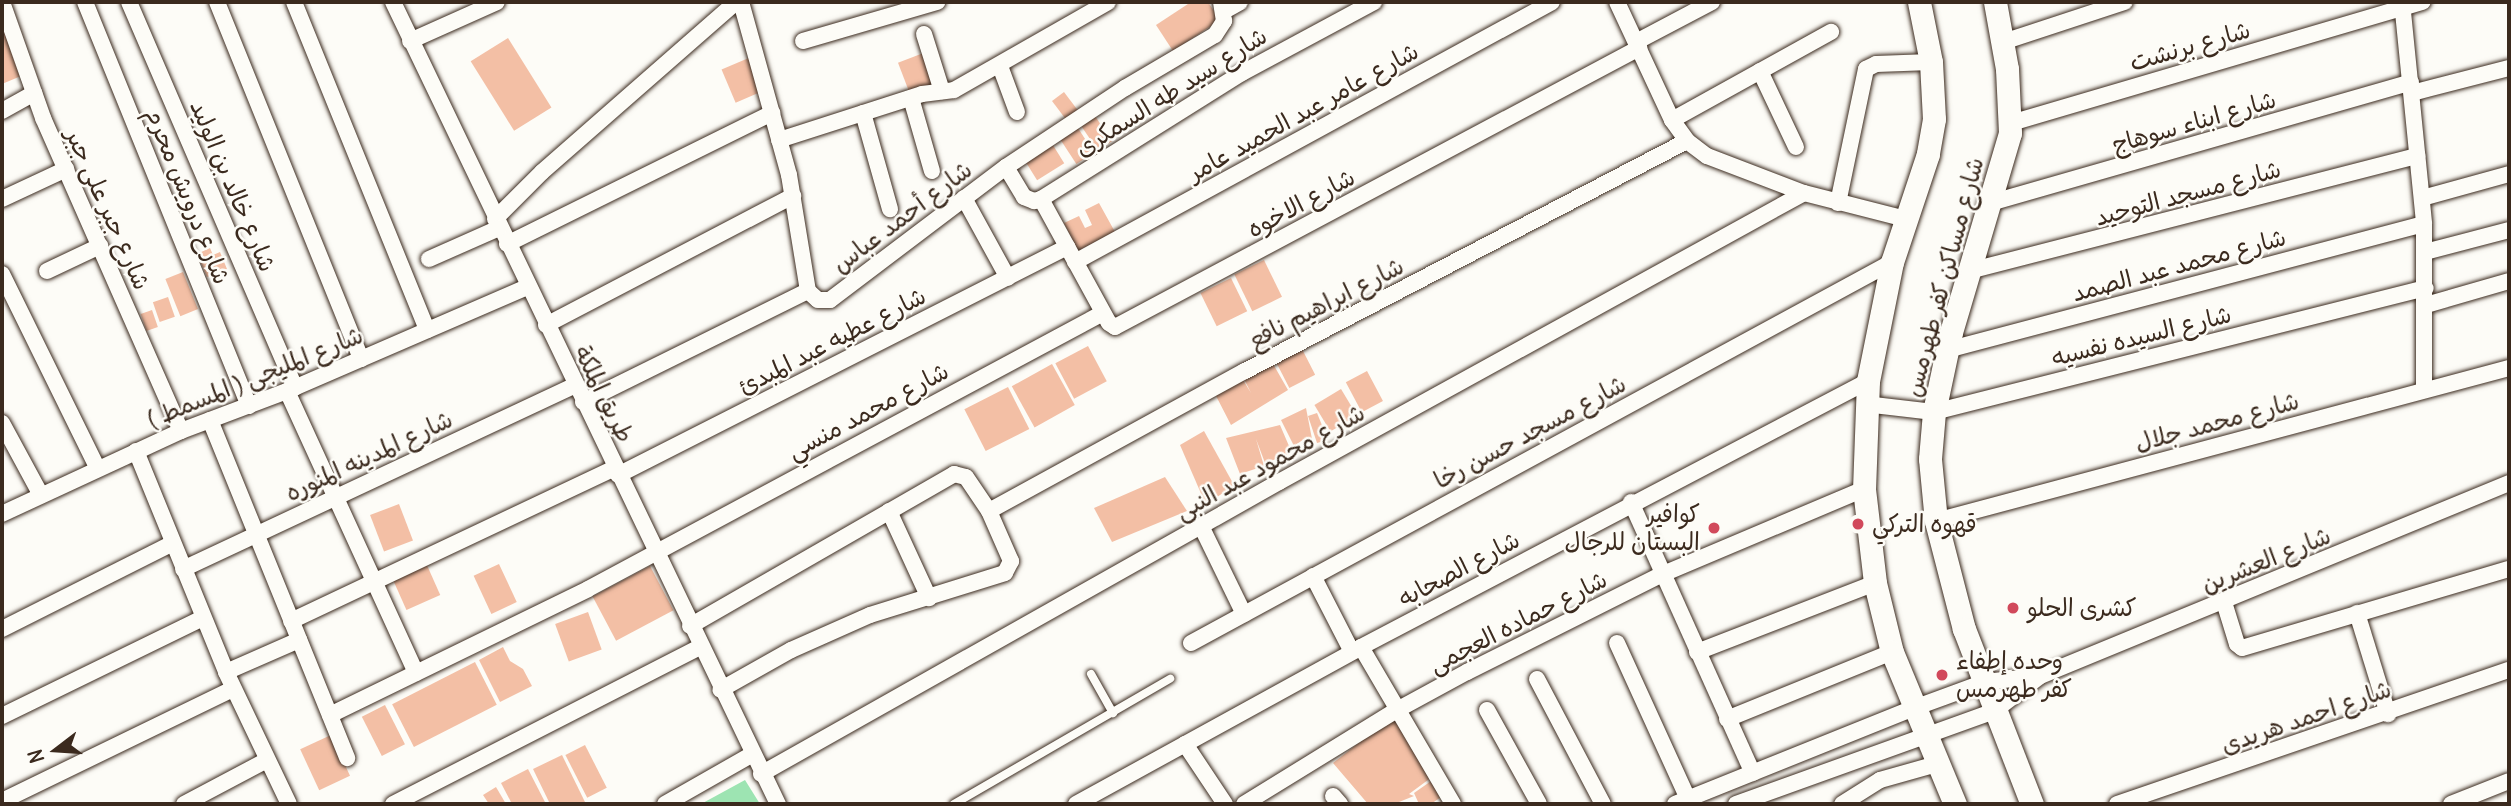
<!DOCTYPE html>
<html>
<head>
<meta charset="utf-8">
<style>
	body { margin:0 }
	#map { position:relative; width:2511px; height:806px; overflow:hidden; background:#fdfcf7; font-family:Delius,"Playpen Sans Arabic",sans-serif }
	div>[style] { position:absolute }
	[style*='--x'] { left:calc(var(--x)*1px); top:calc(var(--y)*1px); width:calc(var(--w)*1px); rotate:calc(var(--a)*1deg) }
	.green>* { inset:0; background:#9de4b2 }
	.building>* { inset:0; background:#f3bfa5; transform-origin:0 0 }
	.roads { filter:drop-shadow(0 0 2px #3b2a1e) drop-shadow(0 0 2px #3b2a1e) }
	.lane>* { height:8px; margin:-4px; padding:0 4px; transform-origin:4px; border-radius:4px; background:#fdfcf7 }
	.street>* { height:16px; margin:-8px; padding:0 8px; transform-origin:8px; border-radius:8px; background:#fdfcf7 }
	.secondary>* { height:23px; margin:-11.5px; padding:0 11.5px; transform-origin:11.5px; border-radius:11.5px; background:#fdfcf7 }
	.dots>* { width:19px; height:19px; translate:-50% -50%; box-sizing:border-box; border:4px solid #fdfcf7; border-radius:50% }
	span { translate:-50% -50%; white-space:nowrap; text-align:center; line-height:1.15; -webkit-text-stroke:5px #fdfcf7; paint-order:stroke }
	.street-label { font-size:24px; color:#3b2a1e }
	.poi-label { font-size:24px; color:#3b2a1e }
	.right { translate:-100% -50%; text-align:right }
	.left { translate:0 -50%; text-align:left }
	.frame { position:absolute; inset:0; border:4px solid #3b2a1e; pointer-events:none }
	.north { position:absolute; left:21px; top:715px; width:70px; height:70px; -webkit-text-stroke:5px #fdfcf7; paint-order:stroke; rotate:253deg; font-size:19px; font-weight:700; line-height:28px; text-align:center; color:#3b2a1e }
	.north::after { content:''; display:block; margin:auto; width:24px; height:32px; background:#3b2a1e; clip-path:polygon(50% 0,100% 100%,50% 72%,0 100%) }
</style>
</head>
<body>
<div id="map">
	<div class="green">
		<i style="clip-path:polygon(745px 780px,760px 804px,701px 804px)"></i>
	</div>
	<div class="building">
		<i style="clip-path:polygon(1191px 2px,1208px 2px,1220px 20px,1173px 51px,1156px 25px)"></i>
		<i style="clip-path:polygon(2px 22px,21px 76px,2px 84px)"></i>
		<i style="left:508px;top:38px;width:82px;height:44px;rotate:58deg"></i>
		<i style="left:926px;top:52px;width:34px;height:30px;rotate:69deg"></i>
		<i style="left:751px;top:57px;width:36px;height:32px;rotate:67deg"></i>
		<i style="left:1064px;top:92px;width:26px;height:15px;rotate:53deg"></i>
		<i style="left:1093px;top:113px;width:34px;height:17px;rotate:56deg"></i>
		<i style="left:1076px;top:125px;width:33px;height:21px;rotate:57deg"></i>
		<i style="left:1051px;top:142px;width:25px;height:32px;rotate:58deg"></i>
		<i style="clip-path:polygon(1099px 203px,1115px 232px,1078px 251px,1064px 223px,1079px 216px,1085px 228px,1092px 225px,1085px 210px)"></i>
		<i style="clip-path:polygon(210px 248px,213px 255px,220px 252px,227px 269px,207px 277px,197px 254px)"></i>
		<i style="left:1264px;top:260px;width:41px;height:33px;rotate:64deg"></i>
		<i style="left:183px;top:272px;width:40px;height:19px;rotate:68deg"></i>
		<i style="left:1231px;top:278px;width:37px;height:34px;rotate:64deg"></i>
		<i style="left:168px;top:297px;width:21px;height:16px;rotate:71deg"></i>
		<i style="left:152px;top:310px;width:18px;height:12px;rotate:71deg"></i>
		<i style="left:1088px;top:346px;width:40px;height:37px;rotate:62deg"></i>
		<i style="left:1302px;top:349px;width:29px;height:29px;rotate:63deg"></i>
		<i style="clip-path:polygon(1272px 362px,1288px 390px,1231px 425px,1214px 392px,1242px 378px,1251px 393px,1244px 379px)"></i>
		<i style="left:1052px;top:364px;width:47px;height:46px;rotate:61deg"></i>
		<i style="left:1367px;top:371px;width:34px;height:24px;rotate:62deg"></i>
		<i style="left:1008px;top:387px;width:47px;height:49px;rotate:63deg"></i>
		<i style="left:1341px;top:389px;width:31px;height:31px;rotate:59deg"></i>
		<i style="clip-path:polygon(1306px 408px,1312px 439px,1307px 437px,1294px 446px,1281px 420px)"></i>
		<i style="clip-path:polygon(1317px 413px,1328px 440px,1317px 443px,1308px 416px)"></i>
		<i style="clip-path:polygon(1280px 425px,1292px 453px,1265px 463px,1256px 439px,1264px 466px,1240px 474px,1226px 438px)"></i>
		<i style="clip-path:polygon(1204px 431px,1234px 485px,1206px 505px,1180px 445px)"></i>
		<i style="clip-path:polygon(1165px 477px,1187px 511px,1112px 542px,1094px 508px)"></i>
		<i style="left:399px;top:504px;width:39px;height:31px;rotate:69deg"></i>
		<i style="left:426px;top:563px;width:35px;height:37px;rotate:66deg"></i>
		<i style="left:499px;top:564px;width:42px;height:28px;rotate:65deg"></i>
		<i style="left:650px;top:566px;width:50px;height:65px;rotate:62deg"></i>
		<i style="left:588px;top:612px;width:40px;height:35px;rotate:70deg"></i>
		<i style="clip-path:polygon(503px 647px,510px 661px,523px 669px,532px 686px,500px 702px,479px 660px)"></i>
		<i style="left:475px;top:662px;width:48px;height:93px;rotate:63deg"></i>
		<i style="left:385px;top:705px;width:44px;height:26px;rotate:63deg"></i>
		<i style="clip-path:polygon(1392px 717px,1432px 777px,1409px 794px,1414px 796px,1394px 804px,1368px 804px,1333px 763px)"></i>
		<i style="left:331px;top:735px;width:45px;height:34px;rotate:65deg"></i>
		<i style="left:585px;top:745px;width:48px;height:22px;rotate:63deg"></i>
		<i style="clip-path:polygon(562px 755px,585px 802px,579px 804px,550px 804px,533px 769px)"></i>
		<i style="clip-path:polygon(528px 769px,546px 804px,512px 804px,501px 783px)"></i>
		<i style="clip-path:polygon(1434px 779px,1444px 795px,1431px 804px,1419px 804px,1414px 793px)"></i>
		<i style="clip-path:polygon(496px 787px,506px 804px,489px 804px,483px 795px)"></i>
	</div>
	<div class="roads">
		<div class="lane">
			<i style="--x:1091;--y:674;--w:45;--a:60.6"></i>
			<i style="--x:954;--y:804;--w:250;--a:-30.1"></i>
		</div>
		<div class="street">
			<i style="--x:2;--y:2;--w:123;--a:70.5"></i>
			<i style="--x:43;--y:118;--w:342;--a:66.2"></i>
			<i style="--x:85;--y:2;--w:436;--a:67.9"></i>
			<i style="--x:129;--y:2;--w:420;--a:66.7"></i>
			<i style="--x:217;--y:2;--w:385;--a:68"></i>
			<i style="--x:294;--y:2;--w:354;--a:67.9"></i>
			<i style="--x:393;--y:2;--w:890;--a:64.36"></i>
			<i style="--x:741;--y:2;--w:180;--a:74.5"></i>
			<i style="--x:789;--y:175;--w:118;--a:80.7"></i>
			<i style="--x:1617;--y:2;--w:130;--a:65"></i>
			<i style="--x:1672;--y:120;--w:26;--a:54"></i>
			<i style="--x:1687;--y:141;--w:25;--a:37"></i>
			<i style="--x:1707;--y:156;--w:104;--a:20.9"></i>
			<i style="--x:1804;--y:193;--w:105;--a:14.3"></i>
			<i style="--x:2402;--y:2;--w:223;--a:84.3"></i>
			<i style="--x:2424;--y:224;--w:166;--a:90"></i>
			<i style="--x:1224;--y:11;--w:18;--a:-29"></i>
			<i style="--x:924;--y:34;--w:60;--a:72.5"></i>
			<i style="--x:410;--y:41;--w:95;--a:-24.1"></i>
			<i style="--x:803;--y:41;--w:140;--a:-16.2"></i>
			<i style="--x:1636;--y:42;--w:86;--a:-27.8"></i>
			<i style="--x:2003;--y:42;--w:128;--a:-18.2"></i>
			<i style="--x:1000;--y:66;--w:49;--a:69.7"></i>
			<i style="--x:1760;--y:71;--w:84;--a:64.7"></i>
			<i style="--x:2412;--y:93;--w:100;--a:-14.5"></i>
			<i style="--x:911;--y:98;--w:76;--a:74"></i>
			<i style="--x:2;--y:111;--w:37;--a:-29"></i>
			<i style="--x:863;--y:113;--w:100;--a:74.3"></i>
			<i style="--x:1672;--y:120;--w:182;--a:-29"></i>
			<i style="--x:2011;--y:123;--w:429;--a:-16.4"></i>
			<i style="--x:779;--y:140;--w:150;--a:-17.8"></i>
			<i style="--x:922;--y:94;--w:32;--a:-7"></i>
			<i style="--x:954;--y:90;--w:177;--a:-29.7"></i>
			<i style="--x:1006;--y:167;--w:35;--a:59"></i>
			<i style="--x:1024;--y:197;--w:11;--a:22"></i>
			<i style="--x:1034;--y:201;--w:7;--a:-16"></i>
			<i style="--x:1041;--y:199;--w:237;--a:-32.1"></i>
			<i style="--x:1242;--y:73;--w:150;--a:-28.3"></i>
			<i style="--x:964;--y:198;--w:91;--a:61.2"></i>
			<i style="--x:2422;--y:198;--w:90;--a:-15.4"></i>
			<i style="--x:2;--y:199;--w:71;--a:-25.1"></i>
			<i style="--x:1041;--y:199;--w:141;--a:61.3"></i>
			<i style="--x:1109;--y:323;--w:7;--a:34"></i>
			<i style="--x:1115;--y:327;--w:594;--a:-28.03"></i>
			<i style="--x:1838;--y:203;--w:137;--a:-78.2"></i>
			<i style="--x:1866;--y:69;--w:11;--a:-27"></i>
			<i style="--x:1876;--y:64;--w:55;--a:-2.1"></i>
			<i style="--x:1990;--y:203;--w:438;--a:-16"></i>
			<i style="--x:495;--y:219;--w:66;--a:-45"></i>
			<i style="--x:542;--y:172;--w:258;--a:-41.2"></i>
			<i style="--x:507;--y:244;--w:296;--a:-26.3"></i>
			<i style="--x:2425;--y:252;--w:87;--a:-14.7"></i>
			<i style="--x:429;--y:259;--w:77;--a:-23.9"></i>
			<i style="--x:1075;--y:262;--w:543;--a:-28.59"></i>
			<i style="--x:47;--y:271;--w:59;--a:-25.3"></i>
			<i style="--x:1969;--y:271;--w:463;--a:-14.4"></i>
			<i style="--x:2;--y:274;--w:217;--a:63.8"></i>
			<i style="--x:808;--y:291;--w:13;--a:42"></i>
			<i style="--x:818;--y:300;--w:12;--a:0"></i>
			<i style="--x:830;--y:300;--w:221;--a:-37.1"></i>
			<i style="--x:1006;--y:167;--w:143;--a:-33.6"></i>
			<i style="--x:1125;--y:88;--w:104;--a:-30.5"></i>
			<i style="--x:1215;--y:35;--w:17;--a:-57"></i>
			<i style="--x:1224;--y:21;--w:19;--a:-99"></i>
			<i style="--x:2426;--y:305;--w:86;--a:-16.1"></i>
			<i style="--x:546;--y:325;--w:279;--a:-27.6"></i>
			<i style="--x:1947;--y:350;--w:493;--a:-14.8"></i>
			<i style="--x:287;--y:391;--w:310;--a:65.4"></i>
			<i style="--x:583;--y:402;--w:251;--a:-26.3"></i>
			<i style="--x:1865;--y:404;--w:69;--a:6.6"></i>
			<i style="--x:1934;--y:412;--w:507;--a:-14.15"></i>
			<i style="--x:210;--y:420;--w:365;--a:67.9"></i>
			<i style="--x:2;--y:423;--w:82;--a:61.6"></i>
			<i style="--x:136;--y:451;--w:239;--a:67.8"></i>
			<i style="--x:226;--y:672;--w:146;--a:64.5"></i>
			<i style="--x:618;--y:475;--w:504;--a:-26.92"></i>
			<i style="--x:1631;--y:502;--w:297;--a:65.8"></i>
			<i style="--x:889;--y:511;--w:96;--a:65.3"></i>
			<i style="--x:989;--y:511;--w:292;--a:-28.7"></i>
			<i style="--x:1245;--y:371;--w:498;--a:-27.5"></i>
			<i style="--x:2;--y:514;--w:197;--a:-24.9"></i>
			<i style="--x:181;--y:431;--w:113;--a:-20.7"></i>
			<i style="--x:287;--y:391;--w:262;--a:-23.4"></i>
			<i style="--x:1936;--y:521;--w:593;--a:-14.95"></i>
			<i style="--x:1201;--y:526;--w:98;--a:64"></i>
			<i style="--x:183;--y:569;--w:433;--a:-25.1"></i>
			<i style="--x:1313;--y:576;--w:85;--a:62.8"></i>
			<i style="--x:2224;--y:602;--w:44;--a:72.8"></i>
			<i style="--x:2237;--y:644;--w:6;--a:39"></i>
			<i style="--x:2242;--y:648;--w:278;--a:-16.5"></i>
			<i style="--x:2357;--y:613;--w:106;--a:72.9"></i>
			<i style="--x:291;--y:621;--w:357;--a:-25.3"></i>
			<i style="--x:690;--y:626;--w:305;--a:-29.9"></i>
			<i style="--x:954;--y:474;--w:12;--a:14"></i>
			<i style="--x:966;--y:477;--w:41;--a:55.9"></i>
			<i style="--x:989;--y:511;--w:55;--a:66.3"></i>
			<i style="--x:1011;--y:561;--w:13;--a:117"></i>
			<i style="--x:1005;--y:573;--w:141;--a:162.7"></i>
			<i style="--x:870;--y:615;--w:86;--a:156.1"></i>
			<i style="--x:791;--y:650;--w:81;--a:150.6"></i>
			<i style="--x:2;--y:629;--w:191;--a:-26.7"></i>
			<i style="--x:1191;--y:643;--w:798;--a:-28.52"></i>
			<i style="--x:1617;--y:643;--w:171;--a:65.5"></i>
			<i style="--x:1361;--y:647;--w:182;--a:59.6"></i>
			<i style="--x:1697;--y:652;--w:191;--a:-21.2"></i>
			<i style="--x:226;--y:672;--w:80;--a:-23.7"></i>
			<i style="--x:1537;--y:679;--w:141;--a:62.2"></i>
			<i style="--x:1487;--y:710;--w:107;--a:61"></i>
			<i style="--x:330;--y:715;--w:287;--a:-26"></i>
			<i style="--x:588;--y:589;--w:584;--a:-28.19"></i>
			<i style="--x:2;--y:716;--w:224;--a:-26"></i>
			<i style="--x:1727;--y:719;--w:178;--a:-22.1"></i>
			<i style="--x:1185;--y:744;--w:72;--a:56.3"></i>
			<i style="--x:761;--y:774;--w:595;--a:-29.41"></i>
			<i style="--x:1279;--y:482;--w:599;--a:-28.83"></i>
			<i style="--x:1333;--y:796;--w:11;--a:49"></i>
			<i style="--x:2;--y:801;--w:257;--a:-25.9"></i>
			<i style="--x:184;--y:804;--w:94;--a:-27.9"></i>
			<i style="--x:393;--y:804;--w:345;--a:-27.1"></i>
			<i style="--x:665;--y:804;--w:99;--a:-29.7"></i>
			<i style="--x:1076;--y:804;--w:325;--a:-28.8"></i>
			<i style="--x:1361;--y:647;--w:573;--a:-27.68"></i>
			<i style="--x:1244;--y:804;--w:180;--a:-31.6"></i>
			<i style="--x:1397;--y:710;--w:80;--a:-28.5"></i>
			<i style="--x:1467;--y:672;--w:219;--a:-26.6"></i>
			<i style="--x:1663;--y:574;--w:218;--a:-22.9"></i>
			<i style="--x:1675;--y:804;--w:258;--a:-21.9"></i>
			<i style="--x:1914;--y:708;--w:76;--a:-20.1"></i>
			<i style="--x:1985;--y:682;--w:55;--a:-6.2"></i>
			<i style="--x:2040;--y:676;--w:507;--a:-22.37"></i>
			<i style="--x:1736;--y:804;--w:274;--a:-19.8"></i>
			<i style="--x:1994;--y:711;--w:56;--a:-37.1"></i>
			<i style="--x:1842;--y:804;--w:45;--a:-32.3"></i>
			<i style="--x:1880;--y:780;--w:59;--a:-15.7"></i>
			<i style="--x:2117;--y:804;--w:414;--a:-18.9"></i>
			<i style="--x:2451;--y:804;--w:62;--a:-21.6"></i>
		</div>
		<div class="secondary">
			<i style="--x:1919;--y:2;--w:61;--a:78.7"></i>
			<i style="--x:1931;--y:62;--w:57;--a:87"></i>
			<i style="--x:1934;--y:119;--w:36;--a:100"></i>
			<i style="--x:1928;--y:154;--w:114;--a:108.4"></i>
			<i style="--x:1892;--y:262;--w:121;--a:101.4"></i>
			<i style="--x:1868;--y:381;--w:108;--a:92.1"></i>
			<i style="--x:1864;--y:489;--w:95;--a:83.3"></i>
			<i style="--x:1875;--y:583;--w:71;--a:76.2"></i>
			<i style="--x:1892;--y:652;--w:165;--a:67.5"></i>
			<i style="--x:1995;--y:2;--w:68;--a:79.8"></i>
			<i style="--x:2007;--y:69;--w:64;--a:87.3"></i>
			<i style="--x:2010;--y:133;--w:208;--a:106.5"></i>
			<i style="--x:1951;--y:332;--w:82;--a:102"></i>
			<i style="--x:1934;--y:412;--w:47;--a:94.9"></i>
			<i style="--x:1930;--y:459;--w:62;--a:84.5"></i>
			<i style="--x:1936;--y:521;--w:112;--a:75.5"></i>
			<i style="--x:1964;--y:629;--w:188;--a:68.8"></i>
		</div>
	</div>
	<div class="dots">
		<i style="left:1858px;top:524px;background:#d1495b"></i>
		<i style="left:1714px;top:528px;background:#d1495b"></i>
		<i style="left:2013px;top:608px;background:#d1495b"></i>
		<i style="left:1942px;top:675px;background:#d1495b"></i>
	</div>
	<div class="street-label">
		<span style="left:2190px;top:46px;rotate:-16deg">شارع برنشت</span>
		<span style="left:1171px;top:92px;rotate:-32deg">شارع سيد طه السمكرى</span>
		<span style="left:1303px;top:112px;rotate:-29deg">شارع عامر عبد الحميد عامر</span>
		<span style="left:2194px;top:122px;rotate:-16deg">شارع ابناء سوهاج</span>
		<span style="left:233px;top:186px;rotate:67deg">شارع خالد بن الوليد</span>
		<span style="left:2188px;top:193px;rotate:-15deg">شارع مسجد التوحيد</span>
		<span style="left:188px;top:196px;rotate:68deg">شارع درويش محرم</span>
		<span style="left:1301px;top:203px;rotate:-28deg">شارع الاخوه</span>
		<span style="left:108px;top:209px;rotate:66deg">شارع جبر على جبر</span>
		<span style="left:902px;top:217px;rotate:-37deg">شارع أحمد عباس</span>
		<span style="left:2179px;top:265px;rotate:-15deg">شارع محمد عبد الصمد</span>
		<span style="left:1944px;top:277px;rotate:-75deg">شارع مساكن كفر طهرمس</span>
		<span style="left:1326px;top:303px;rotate:-27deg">شارع ابراهيم نافع</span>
		<span style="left:2141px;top:336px;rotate:-14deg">شارع السيده نفسيه</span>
		<span style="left:832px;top:341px;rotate:-27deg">شارع عطيه عبد المبدئ</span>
		<span style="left:255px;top:377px;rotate:-22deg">شارع المليجى ( المسمط )</span>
		<span style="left:604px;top:394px;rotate:64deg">طريق الملكة</span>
		<span style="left:868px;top:411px;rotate:-28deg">شارع محمد منسي</span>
		<span style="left:2217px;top:422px;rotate:-15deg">شارع محمد جلال</span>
		<span style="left:1530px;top:432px;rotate:-28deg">شارع مسجد حسن رخا</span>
		<span style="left:369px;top:456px;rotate:-25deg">شارع المدينه المنوره</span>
		<span style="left:1270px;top:462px;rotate:-29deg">شارع محمود عبد النبى</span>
		<span style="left:2266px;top:560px;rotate:-22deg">شارع العشرين</span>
		<span style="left:1459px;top:569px;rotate:-28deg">شارع الصحابه</span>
		<span style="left:1518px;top:622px;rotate:-27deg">شارع حماده العجمى</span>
		<span style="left:2306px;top:717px;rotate:-19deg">شارع احمد هريدى</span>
	</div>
	<div class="poi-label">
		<span class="right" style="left:1700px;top:528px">كوافير<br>البستان للرجال</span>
		<span class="left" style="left:1872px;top:524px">قهوه التركي</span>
		<span class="left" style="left:2027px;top:608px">كشرى الحلو</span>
		<span class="left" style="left:1956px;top:675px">وحده إطفاء<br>كفر طهرمس</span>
	</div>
	<div class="frame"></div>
	<div class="north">N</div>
</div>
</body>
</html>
